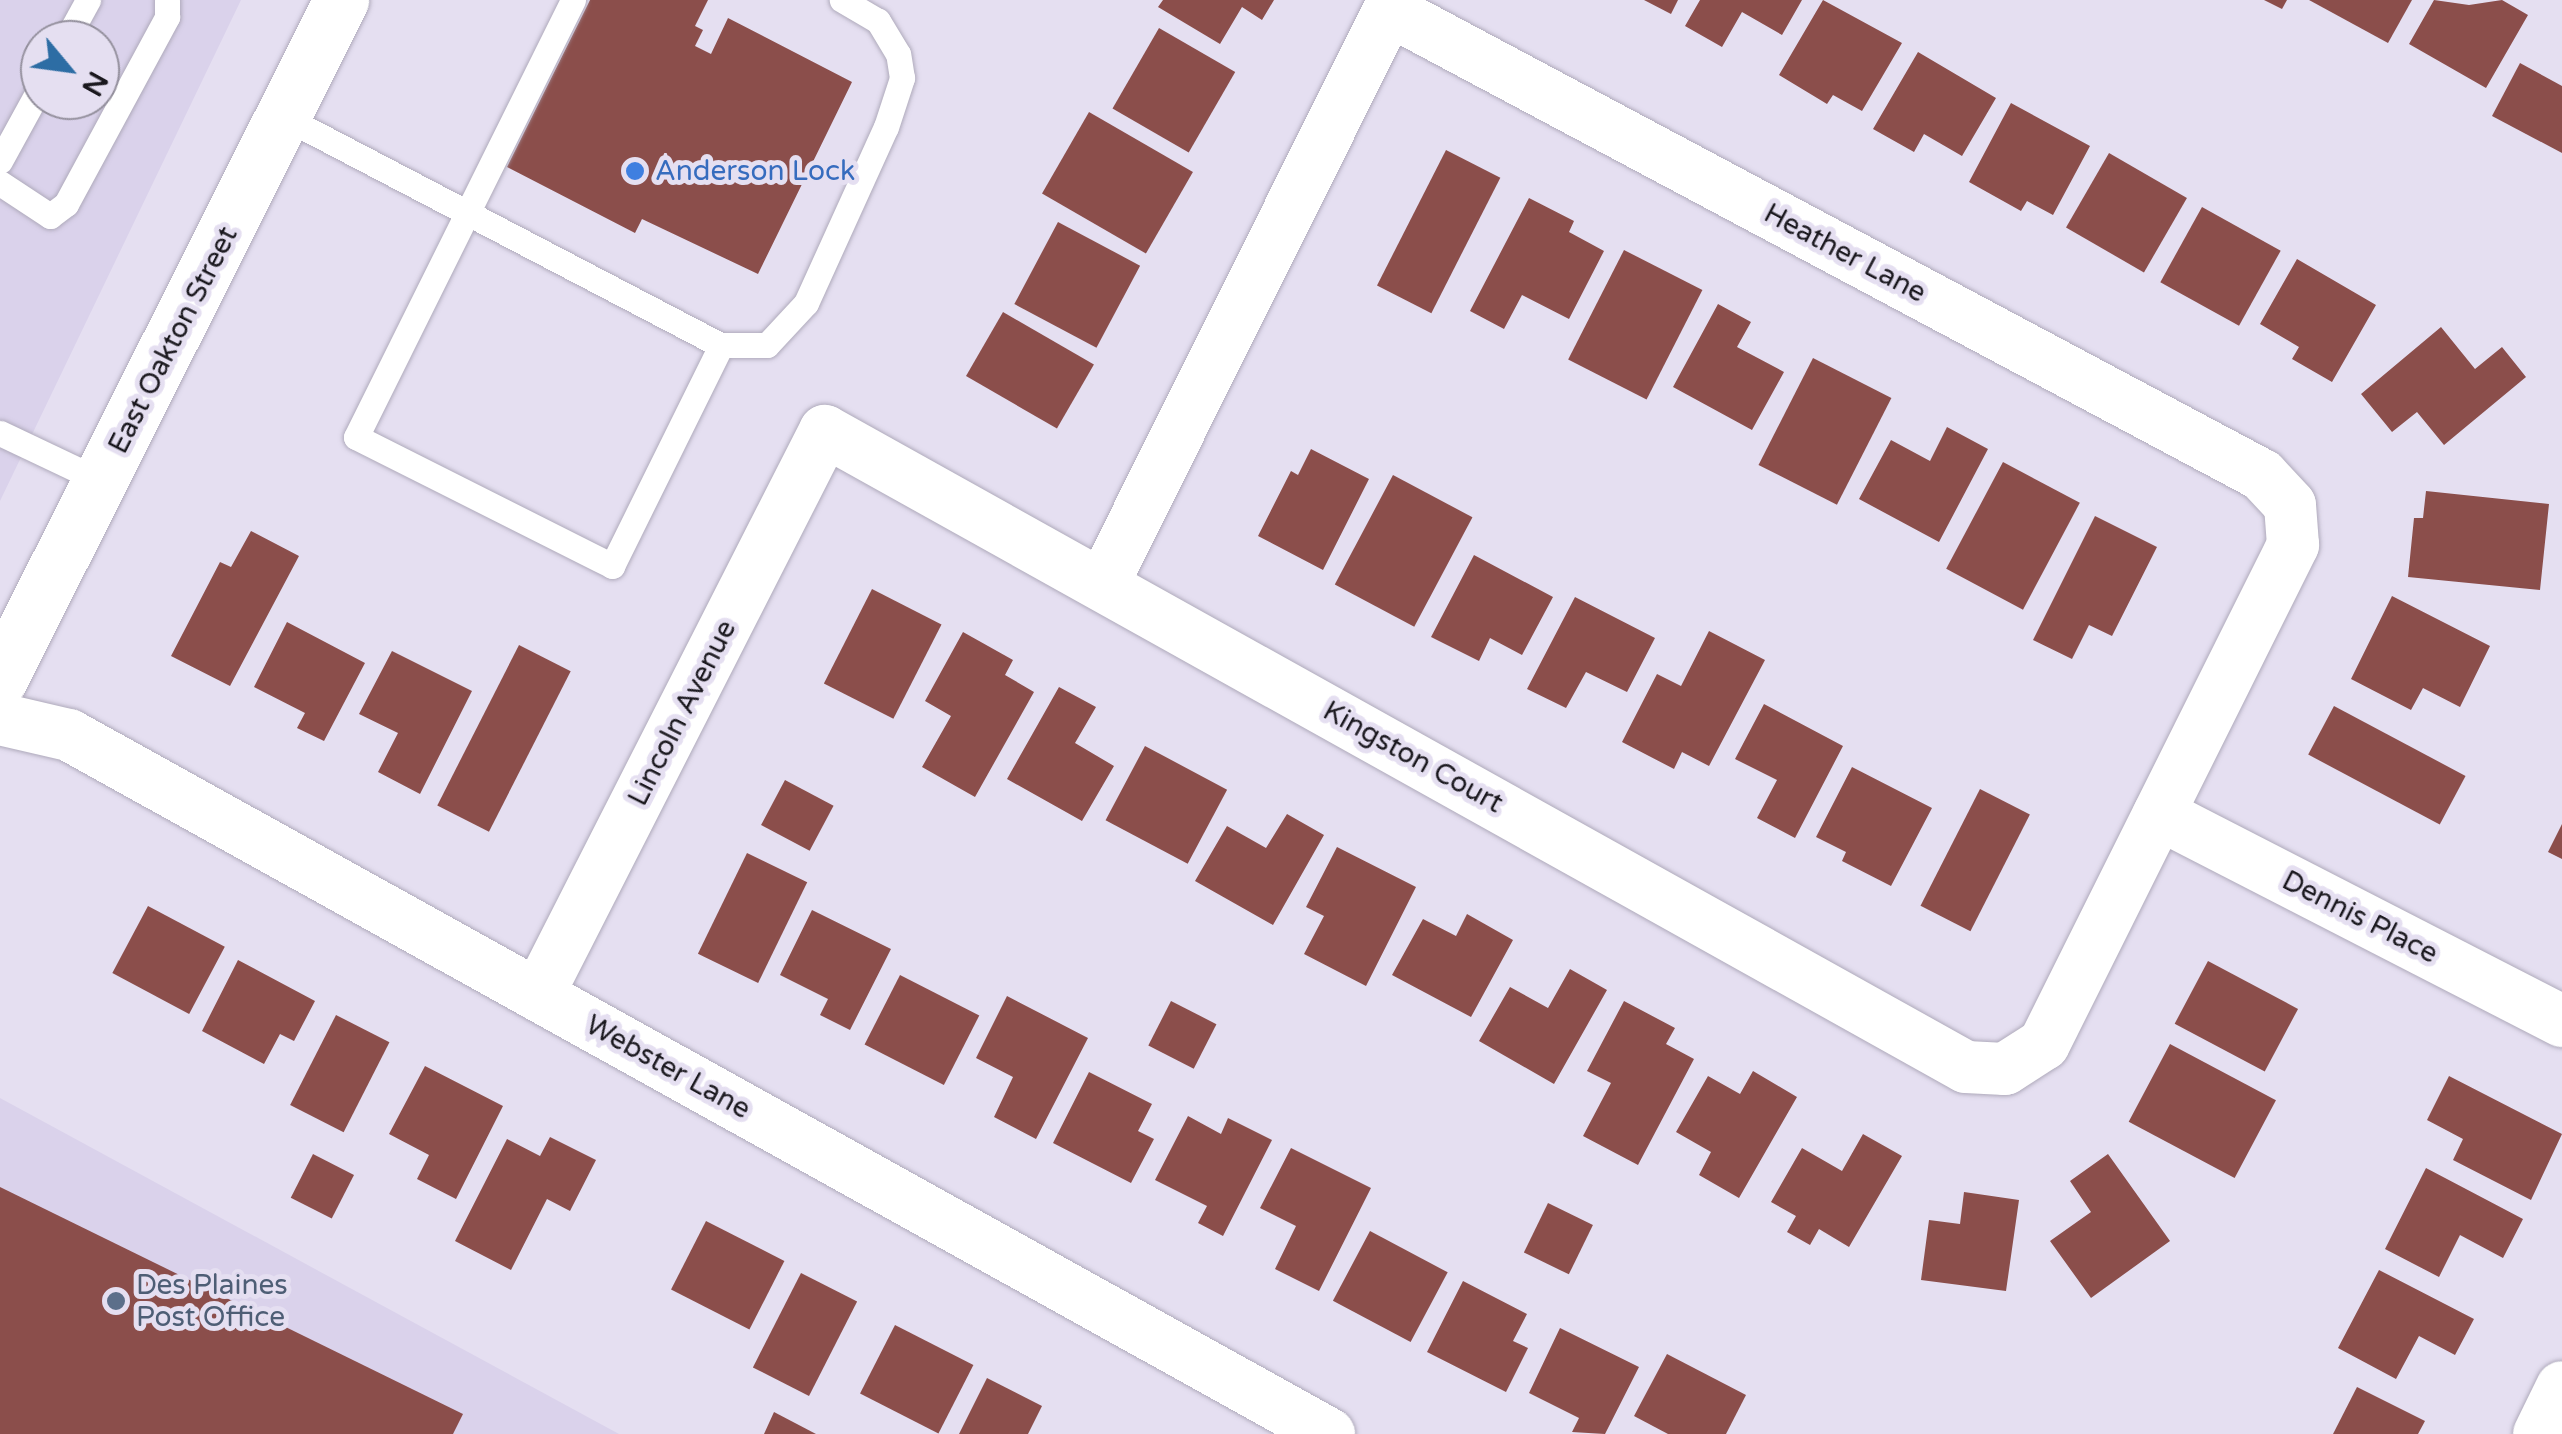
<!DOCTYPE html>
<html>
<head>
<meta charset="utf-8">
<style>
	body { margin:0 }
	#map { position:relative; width:2562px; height:1434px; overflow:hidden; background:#e5dff1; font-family:"Varela Round",sans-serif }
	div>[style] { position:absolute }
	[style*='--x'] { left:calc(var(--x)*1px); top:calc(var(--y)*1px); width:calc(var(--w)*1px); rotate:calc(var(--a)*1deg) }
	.built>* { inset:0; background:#dad2eb }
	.building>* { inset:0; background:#8b4e4b; transform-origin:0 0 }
	.roads { filter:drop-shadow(0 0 2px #afaabb) drop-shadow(0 0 2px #afaabb) }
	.lane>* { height:25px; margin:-12.5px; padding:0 12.5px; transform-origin:12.5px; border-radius:12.5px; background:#fff }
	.street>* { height:52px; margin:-26px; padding:0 26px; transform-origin:26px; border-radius:26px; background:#fff }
	.secondary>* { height:55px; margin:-27.5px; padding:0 27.5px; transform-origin:27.5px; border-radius:27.5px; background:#fff }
	.dots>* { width:28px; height:28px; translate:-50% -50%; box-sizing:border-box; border:5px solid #e5dff1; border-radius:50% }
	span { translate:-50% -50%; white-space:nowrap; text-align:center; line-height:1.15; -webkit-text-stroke:10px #e5dff1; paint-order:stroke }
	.shop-label { font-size:28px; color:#366cbe }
	.left { translate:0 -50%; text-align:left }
	.street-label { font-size:28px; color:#1b191f }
	.service-label { font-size:28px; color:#4e5e75 }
	.north { position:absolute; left:20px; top:20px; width:100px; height:100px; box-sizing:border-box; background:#e5dff1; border:2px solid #94909d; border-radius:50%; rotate:119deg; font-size:28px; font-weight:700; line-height:40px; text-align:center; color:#1b191f }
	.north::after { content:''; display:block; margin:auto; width:35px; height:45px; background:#2d6da4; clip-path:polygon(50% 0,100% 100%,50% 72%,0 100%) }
</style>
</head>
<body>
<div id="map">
	<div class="built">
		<i style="clip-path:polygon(evenodd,0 0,241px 0,0 501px,0 0,40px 40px,100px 40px,100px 100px,40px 100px,40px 40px)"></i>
		<i style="clip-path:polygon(0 1098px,619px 1434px,0 1434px)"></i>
	</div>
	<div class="building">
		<i style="clip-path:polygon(590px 0,708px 0,695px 26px,703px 30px,695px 46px,711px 54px,728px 18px,852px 82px,758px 274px,642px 219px,635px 233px,507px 167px)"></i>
		<i style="clip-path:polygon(1163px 0,1274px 0,1262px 20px,1242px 7px,1220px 44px,1158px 7px)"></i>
		<i style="clip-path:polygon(1644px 0,1678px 0,1671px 14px)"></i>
		<i style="clip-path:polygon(1700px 0,1802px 0,1782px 35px,1742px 12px,1722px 47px,1685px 26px)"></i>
		<i style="clip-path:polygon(1823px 0,1902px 43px,1862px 111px,1833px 95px,1827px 104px,1779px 75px)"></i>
		<i style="clip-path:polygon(2264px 0,2287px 0,2282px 9px)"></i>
		<i style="clip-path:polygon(2309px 0,2412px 0,2388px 43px)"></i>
		<i style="clip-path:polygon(2434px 0,2469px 5px,2502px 0,2528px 15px,2486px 88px,2409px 44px)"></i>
		<i style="left:1159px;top:28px;width:88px;height:93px;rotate:30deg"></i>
		<i style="clip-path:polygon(1918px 52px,1996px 98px,1962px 156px,1924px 134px,1914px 152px,1873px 129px)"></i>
		<i style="clip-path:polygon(2520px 63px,2562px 86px,2562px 153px,2492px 116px)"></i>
		<i style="clip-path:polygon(2011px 103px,2090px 146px,2053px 215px,2027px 201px,2021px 211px,1969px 182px)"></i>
		<i style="left:1089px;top:112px;width:120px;height:94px;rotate:30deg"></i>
		<i style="left:1446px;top:150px;width:61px;height:152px;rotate:27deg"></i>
		<i style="left:2109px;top:153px;width:90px;height:86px;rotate:30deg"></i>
		<i style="clip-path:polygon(1529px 198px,1574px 221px,1569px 232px,1604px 251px,1569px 319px,1522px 295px,1504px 329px,1470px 311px)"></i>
		<i style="left:2202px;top:207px;width:90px;height:86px;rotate:29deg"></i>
		<i style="left:1058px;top:222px;width:93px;height:93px;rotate:28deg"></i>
		<i style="left:1624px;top:250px;width:88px;height:123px;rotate:27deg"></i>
		<i style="clip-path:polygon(2297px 259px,2376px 305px,2332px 382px,2292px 359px,2299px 347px,2260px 324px)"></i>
		<i style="clip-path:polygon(1718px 304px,1751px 322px,1737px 347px,1784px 372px,1752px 430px,1673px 387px)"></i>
		<i style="left:1003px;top:312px;width:105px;height:74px;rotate:30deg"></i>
		<i style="clip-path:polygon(2441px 327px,2475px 369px,2502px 347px,2526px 377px,2444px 445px,2417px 412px,2392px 432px,2361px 394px)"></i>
		<i style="left:1813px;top:358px;width:88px;height:120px;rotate:27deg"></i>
		<i style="clip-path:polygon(1947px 427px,1988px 449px,1939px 542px,1859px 499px,1891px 440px,1930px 461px)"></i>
		<i style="clip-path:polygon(1311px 449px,1369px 479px,1323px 570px,1258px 536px,1291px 471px,1298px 475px)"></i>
		<i style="left:2003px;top:462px;width:87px;height:121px;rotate:28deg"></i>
		<i style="left:1393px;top:475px;width:90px;height:124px;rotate:28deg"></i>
		<i style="clip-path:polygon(2426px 491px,2549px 504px,2540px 590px,2408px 577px,2414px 518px,2423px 518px)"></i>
		<i style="clip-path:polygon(2095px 516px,2157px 547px,2112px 636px,2089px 625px,2072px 659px,2033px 640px)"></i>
		<i style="clip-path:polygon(251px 531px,299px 556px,230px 686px,171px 656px,220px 562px,231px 567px)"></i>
		<i style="clip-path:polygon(1474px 555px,1553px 597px,1522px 655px,1490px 638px,1479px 661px,1431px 637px)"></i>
		<i style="left:872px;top:589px;width:78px;height:106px;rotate:27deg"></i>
		<i style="clip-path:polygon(2392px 596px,2490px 646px,2460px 707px,2423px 688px,2411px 710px,2351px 679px)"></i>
		<i style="clip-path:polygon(1575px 597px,1655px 638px,1627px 692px,1586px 672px,1566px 708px,1527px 689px)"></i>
		<i style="clip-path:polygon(287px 622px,365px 663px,324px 741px,297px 728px,305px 713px,254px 687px)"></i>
		<i style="clip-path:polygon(1709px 631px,1765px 660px,1709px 766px,1682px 752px,1674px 769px,1622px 742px,1657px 674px,1681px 686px)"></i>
		<i style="clip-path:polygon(963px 632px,1013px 660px,1005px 675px,1034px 692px,975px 797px,922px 767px,951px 716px,925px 701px)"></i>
		<i style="left:519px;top:645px;width:58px;height:180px;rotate:27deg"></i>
		<i style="clip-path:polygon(392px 651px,472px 691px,420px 794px,378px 772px,398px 733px,359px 714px)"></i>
		<i style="clip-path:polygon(1059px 687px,1096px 707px,1075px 743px,1114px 766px,1082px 821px,1007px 779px)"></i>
		<i style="clip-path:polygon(1764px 704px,1843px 746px,1795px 838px,1757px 818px,1777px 780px,1735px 759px)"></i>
		<i style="left:2334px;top:706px;width:149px;height:55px;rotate:28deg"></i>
		<i style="left:1145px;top:746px;width:93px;height:84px;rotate:28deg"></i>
		<i style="clip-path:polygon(1852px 767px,1932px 808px,1891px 886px,1842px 861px,1846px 852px,1816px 837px)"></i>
		<i style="left:785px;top:780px;width:55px;height:51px;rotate:28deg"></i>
		<i style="left:1980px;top:789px;width:56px;height:131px;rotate:27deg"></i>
		<i style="clip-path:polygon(1287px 814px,1324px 835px,1273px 925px,1195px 881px,1227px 826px,1266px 848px)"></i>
		<i style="clip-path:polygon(2562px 824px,2562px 859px,2548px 852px)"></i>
		<i style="clip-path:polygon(1337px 847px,1416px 887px,1366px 986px,1304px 954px,1324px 916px,1306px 907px)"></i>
		<i style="left:747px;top:853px;width:67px;height:112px;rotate:26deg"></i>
		<i style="left:148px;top:906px;width:87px;height:76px;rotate:28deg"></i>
		<i style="clip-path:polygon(812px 910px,891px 949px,850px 1030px,820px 1015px,828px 999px,780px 975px)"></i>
		<i style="clip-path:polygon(1467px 914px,1513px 940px,1471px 1017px,1392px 975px,1423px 919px,1456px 936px)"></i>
		<i style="clip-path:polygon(238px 960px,315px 1001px,294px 1041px,280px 1034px,264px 1064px,202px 1031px)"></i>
		<i style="left:2208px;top:961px;width:102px;height:71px;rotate:28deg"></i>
		<i style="clip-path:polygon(1570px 969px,1607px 990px,1554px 1084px,1479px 1041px,1510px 987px,1548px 1008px)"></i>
		<i style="left:900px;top:975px;width:89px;height:78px;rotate:27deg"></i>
		<i style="clip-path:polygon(1007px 996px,1088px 1038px,1036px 1139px,994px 1117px,1013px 1077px,976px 1058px)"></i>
		<i style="left:1171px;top:1001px;width:51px;height:50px;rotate:27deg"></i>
		<i style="clip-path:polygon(1624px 1001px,1675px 1028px,1666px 1044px,1694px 1059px,1638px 1165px,1583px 1136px,1611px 1083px,1587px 1071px)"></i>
		<i style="left:336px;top:1015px;width:60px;height:101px;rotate:27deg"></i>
		<i style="left:2170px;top:1044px;width:120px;height:88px;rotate:28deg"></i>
		<i style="clip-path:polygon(425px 1066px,503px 1106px,456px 1199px,417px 1179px,429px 1155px,389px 1134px)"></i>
		<i style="clip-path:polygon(1753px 1071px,1797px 1097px,1739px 1198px,1699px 1175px,1711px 1152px,1676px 1132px,1708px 1076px,1740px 1094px)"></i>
		<i style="clip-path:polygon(1089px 1072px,1152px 1104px,1138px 1131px,1154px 1139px,1131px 1183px,1053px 1143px)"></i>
		<i style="clip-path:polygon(2449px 1076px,2562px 1134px,2531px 1200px,2453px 1160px,2463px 1139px,2427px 1120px)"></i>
		<i style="clip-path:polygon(1188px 1116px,1221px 1134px,1228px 1118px,1272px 1140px,1223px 1236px,1198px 1223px,1207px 1206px,1155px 1180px)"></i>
		<i style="clip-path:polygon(1863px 1134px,1902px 1156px,1849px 1247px,1819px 1229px,1810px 1245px,1787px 1232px,1796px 1216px,1771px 1202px,1802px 1148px,1842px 1171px)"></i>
		<i style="clip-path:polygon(550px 1137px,596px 1160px,570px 1211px,547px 1199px,511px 1270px,455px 1241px,507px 1139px,540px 1156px)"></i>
		<i style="clip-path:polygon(1291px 1148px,1371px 1188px,1319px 1291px,1275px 1269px,1296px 1226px,1260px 1208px)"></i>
		<i style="left:313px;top:1154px;width:46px;height:49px;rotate:27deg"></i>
		<i style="clip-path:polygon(2108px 1154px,2170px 1241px,2091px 1298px,2050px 1241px,2091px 1212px,2070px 1181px)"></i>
		<i style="clip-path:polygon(2426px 1168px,2523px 1219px,2503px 1258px,2460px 1235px,2439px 1277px,2385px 1249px)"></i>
		<i style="clip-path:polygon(0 1187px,463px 1414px,453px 1434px,0 1434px)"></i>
		<i style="clip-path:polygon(1964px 1192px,2019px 1200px,2006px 1291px,1921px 1280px,1929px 1220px,1960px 1224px)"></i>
		<i style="left:1548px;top:1203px;width:50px;height:55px;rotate:26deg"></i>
		<i style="left:706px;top:1221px;width:88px;height:77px;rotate:27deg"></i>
		<i style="left:1370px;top:1231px;width:88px;height:79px;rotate:28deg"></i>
		<i style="clip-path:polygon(2379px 1270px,2474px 1319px,2455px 1355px,2419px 1336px,2396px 1379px,2338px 1348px)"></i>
		<i style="left:801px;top:1273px;width:63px;height:106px;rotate:27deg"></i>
		<i style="clip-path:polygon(1463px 1281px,1527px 1314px,1513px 1341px,1528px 1348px,1506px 1392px,1427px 1352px)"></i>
		<i style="left:895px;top:1325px;width:88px;height:77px;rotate:27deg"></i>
		<i style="clip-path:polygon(1560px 1328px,1639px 1367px,1605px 1434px,1572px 1432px,1579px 1418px,1529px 1393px)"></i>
		<i style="clip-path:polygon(1667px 1354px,1746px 1395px,1726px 1434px,1668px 1434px,1634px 1416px)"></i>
		<i style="clip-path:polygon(987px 1378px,1042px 1406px,1028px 1434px,959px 1434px)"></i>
		<i style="clip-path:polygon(2357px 1387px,2425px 1421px,2418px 1434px,2333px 1434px)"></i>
		<i style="clip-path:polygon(774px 1412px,816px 1434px,764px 1434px)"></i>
	</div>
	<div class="roads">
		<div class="lane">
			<i style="--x:573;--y:0;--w:488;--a:116.4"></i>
			<i style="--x:356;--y:437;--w:287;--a:26.7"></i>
			<i style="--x:612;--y:566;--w:246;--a:-63.7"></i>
			<i style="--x:721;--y:345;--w:46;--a:0"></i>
			<i style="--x:767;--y:345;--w:57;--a:-47.1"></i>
			<i style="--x:806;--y:303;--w:193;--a:-65.6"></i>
			<i style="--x:886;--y:127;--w:52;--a:-71.9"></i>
			<i style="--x:902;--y:78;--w:24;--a:-99"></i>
			<i style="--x:898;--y:54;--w:39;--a:-121"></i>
			<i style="--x:878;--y:21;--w:42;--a:-149.7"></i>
			<i style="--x:66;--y:40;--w:46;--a:-61.2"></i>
			<i style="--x:284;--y:117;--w:493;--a:27.6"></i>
			<i style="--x:0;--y:161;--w:83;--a:-61.3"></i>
			<i style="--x:0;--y:183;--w:60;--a:33.4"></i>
			<i style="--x:50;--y:216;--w:20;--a:-37"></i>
			<i style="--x:66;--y:204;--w:213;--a:-61.6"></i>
			<i style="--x:167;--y:17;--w:17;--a:-90"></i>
			<i style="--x:0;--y:433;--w:112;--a:25.4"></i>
		</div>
		<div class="street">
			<i style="--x:0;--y:719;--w:71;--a:13.1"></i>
			<i style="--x:69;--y:735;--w:1441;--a:29.02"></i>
			<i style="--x:2159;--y:814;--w:453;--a:27.2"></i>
			<i style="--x:538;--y:995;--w:633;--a:-63.03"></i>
			<i style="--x:825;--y:431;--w:1306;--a:29.14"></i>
			<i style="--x:1966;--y:1067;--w:39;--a:3"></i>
			<i style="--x:2005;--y:1069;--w:46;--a:-32.7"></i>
			<i style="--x:2044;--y:1044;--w:558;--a:-63.48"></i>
			<i style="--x:2293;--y:545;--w:40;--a:-94.3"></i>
			<i style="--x:2290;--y:505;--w:41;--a:-133"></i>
			<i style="--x:2262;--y:475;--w:989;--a:-151.96"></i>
			<i style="--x:1389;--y:10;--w:641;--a:116.49"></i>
			<i style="--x:2539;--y:1434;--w:52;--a:-63.9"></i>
		</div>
		<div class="secondary">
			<i style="--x:0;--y:679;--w:760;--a:-63.33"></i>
		</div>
	</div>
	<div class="dots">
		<i style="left:635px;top:171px;background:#3f7fe0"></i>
		<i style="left:116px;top:1301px;background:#5c6f8a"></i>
	</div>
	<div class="shop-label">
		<span class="left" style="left:655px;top:171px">Anderson Lock</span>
	</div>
	<div class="street-label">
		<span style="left:1845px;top:253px;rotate:28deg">Heather Lane</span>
		<span style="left:173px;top:340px;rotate:-63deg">East Oakton Street</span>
		<span style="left:682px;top:713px;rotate:-63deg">Lincoln Avenue</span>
		<span style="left:1413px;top:757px;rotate:29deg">Kingston Court</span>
		<span style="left:2360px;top:917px;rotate:27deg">Dennis Place</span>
		<span style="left:668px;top:1067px;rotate:29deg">Webster Lane</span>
	</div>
	<div class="service-label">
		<span class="left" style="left:136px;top:1301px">Des Plaines<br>Post Office</span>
	</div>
	<div class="north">N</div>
</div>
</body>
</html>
